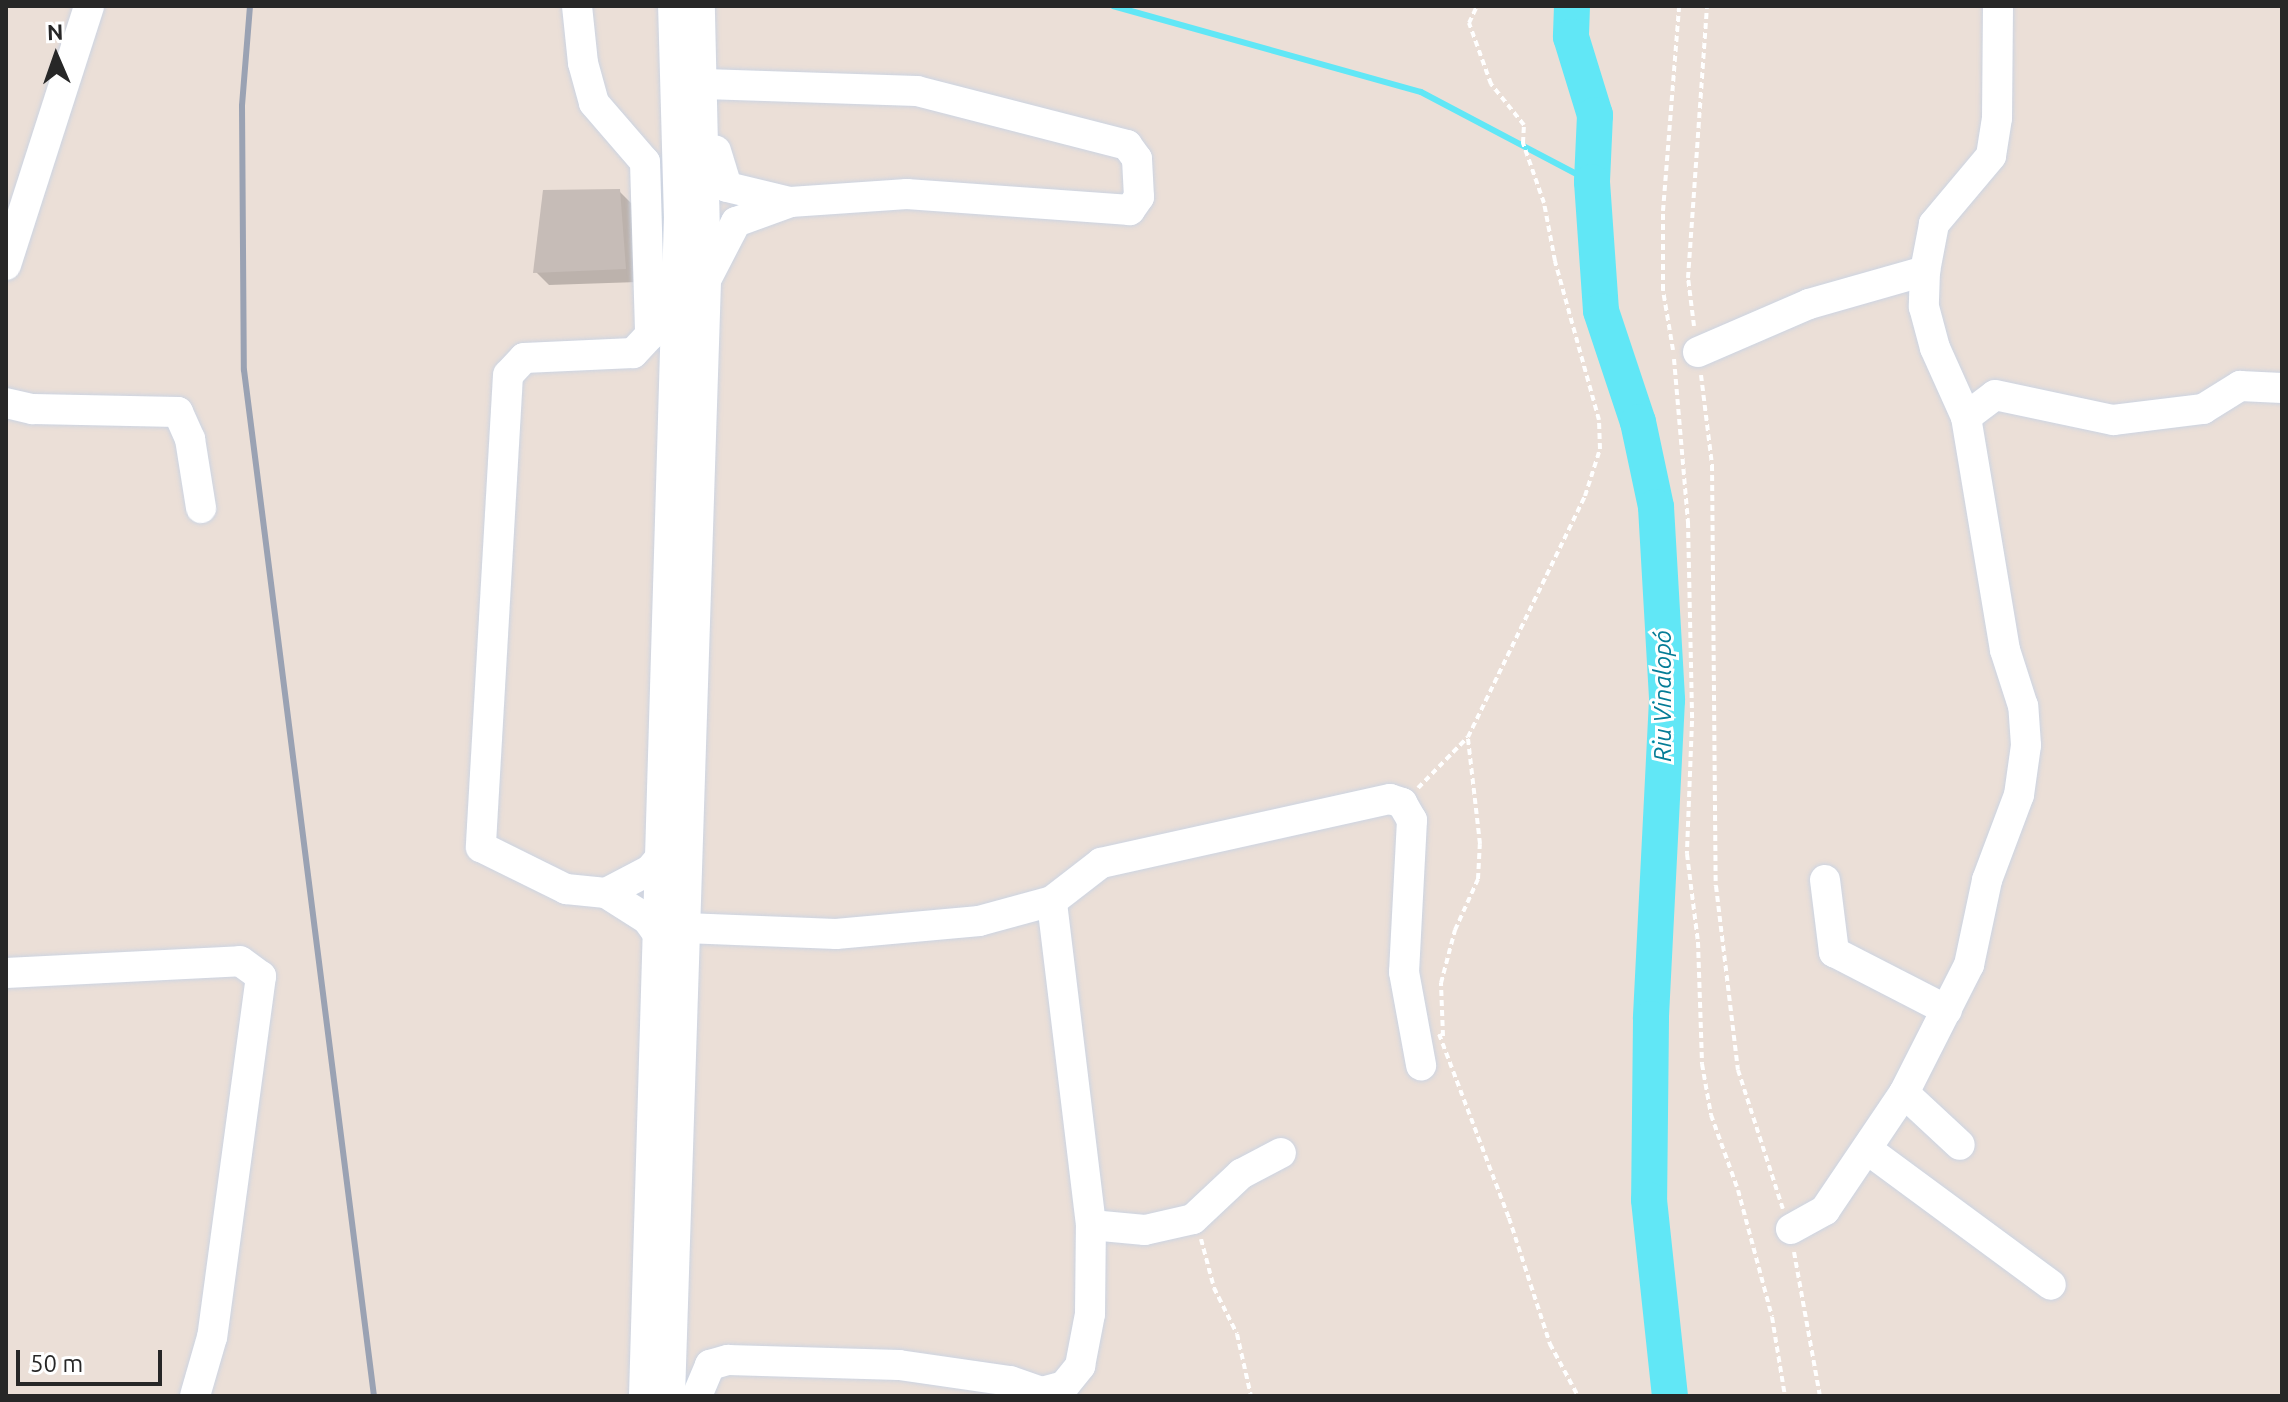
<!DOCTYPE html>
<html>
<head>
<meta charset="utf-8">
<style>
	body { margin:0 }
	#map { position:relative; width:2288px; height:1402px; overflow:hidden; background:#ebdfd7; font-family:Ubuntu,sans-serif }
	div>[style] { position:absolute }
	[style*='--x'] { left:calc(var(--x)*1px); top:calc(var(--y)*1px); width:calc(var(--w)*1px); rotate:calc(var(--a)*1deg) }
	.shadow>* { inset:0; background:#0003 }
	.stream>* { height:6px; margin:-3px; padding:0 3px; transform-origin:3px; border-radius:3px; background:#61e7f6 }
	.river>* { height:36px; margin:-18px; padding:0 18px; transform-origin:18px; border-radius:18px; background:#61e7f6 }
	.building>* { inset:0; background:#c6bcb7 }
	.path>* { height:4px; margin-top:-2px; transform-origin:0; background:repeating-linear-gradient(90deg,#fff 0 6px,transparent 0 10px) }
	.roads { filter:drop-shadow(0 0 2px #ccd4e2) drop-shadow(0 0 2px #ccd4e2) }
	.minor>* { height:30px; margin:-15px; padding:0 15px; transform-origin:15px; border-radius:15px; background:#fff }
	.rail>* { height:6px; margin:-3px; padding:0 3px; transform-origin:3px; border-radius:3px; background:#9aa2b3 }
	span { translate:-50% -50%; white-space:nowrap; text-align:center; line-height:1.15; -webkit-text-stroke:6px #fff; paint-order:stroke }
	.water-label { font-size:24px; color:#057c96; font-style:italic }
	.frame { position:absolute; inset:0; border:8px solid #272727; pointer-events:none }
	.north { position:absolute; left:16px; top:16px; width:80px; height:80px; -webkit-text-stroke:6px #fff; paint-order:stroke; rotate:358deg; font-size:22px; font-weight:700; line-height:32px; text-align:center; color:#272727 }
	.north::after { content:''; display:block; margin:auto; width:28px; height:36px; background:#272727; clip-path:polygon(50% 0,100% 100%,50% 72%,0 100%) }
	.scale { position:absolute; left:16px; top:1350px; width:146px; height:36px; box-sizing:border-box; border:4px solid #272727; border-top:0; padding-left:10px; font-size:24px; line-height:28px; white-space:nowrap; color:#272727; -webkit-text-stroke:6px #fff; paint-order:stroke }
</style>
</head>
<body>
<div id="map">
	<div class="shadow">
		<i style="clip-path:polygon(619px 191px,632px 204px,638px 282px,549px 285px,536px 272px)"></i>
	</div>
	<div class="stream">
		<i style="--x:1113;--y:6;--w:320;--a:15.6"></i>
		<i style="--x:1421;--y:92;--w:193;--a:27.8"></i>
	</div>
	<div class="river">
		<i style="--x:1572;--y:6;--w:31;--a:92"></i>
		<i style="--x:1571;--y:37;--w:82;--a:72.9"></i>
		<i style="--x:1595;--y:115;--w:67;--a:92.6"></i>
		<i style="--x:1592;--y:182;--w:129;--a:86"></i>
		<i style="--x:1601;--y:311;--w:117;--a:71.6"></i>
		<i style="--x:1638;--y:422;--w:87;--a:78"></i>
		<i style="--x:1656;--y:507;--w:193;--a:86.7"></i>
		<i style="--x:1667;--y:700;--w:319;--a:92.9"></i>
		<i style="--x:1651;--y:1019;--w:181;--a:90.6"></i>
		<i style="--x:1649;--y:1200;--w:197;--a:83.9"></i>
	</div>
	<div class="building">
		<i style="clip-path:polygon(620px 189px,626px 269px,533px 273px,543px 190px)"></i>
	</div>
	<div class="path">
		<i style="--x:1694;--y:326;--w:48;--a:-97.1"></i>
		<i style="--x:1688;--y:278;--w:273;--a:-86"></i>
		<i style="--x:1673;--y:350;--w:61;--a:-99.5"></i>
		<i style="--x:1663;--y:290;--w:79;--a:-90"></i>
		<i style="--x:1663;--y:211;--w:206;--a:-85.5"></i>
		<i style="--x:1674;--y:359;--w:164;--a:85.1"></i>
		<i style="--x:1688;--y:522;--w:199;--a:88.8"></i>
		<i style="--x:1692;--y:721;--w:133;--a:92.2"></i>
		<i style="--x:1687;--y:854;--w:89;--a:82.9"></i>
		<i style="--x:1698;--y:942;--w:122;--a:88.1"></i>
		<i style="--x:1702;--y:1064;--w:52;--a:80"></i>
		<i style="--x:1711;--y:1115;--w:80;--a:70.2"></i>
		<i style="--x:1738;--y:1190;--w:131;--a:75"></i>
		<i style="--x:1772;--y:1317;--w:80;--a:80.7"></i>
		<i style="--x:1701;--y:375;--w:91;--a:83"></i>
		<i style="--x:1712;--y:465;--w:421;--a:89.5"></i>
		<i style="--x:1716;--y:886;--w:185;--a:83.2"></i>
		<i style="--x:1738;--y:1070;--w:146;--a:72.1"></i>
		<i style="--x:1418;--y:788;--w:71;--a:-45.6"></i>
		<i style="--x:1468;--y:737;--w:268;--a:-64.1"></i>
		<i style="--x:1585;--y:496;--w:49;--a:-72.3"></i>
		<i style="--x:1600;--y:449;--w:29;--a:-92"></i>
		<i style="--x:1599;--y:420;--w:165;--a:-105.5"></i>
		<i style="--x:1555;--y:261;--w:59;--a:-100.7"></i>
		<i style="--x:1544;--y:203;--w:64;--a:-109.3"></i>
		<i style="--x:1523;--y:143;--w:18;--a:-87"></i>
		<i style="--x:1524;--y:125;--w:53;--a:-128.8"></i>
		<i style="--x:1491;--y:84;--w:65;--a:-109.8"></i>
		<i style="--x:1469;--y:23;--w:19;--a:-65"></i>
		<i style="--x:1439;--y:1034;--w:197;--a:69.2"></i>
		<i style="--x:1509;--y:1218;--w:133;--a:72"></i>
		<i style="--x:1550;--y:1344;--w:59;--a:61.7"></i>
		<i style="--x:1443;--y:1036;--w:53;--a:-92.2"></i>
		<i style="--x:1441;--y:983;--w:55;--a:-75.2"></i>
		<i style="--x:1455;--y:930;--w:56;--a:-65.7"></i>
		<i style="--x:1478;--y:879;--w:35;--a:-87"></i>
		<i style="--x:1480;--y:844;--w:107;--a:-96.5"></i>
		<i style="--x:1201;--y:1239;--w:51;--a:75.1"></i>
		<i style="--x:1214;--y:1288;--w:51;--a:63.4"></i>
		<i style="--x:1237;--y:1334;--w:64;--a:77.3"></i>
		<i style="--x:1794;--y:1252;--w:146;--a:79.8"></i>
	</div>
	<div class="roads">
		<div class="minor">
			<i style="--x:577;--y:6;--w:57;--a:84"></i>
			<i style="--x:583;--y:63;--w:41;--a:74.6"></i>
			<i style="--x:594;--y:103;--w:78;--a:49.2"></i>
			<i style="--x:645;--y:162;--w:173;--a:88.3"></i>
			<i style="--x:650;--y:335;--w:25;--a:133"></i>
			<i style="--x:633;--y:353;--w:109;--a:177.4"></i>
			<i style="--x:524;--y:358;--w:23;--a:133"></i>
			<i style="--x:508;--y:375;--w:473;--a:93.3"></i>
			<i style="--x:481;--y:847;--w:95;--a:26.3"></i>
			<i style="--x:566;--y:889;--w:40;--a:5.7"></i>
			<i style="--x:606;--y:893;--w:49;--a:32.4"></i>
			<i style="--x:647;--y:919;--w:19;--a:54"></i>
			<i style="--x:1998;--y:6;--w:112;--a:90.5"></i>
			<i style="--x:1997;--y:118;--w:38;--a:99"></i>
			<i style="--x:1991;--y:156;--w:89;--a:130"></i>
			<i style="--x:1934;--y:224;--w:48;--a:100.8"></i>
			<i style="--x:1925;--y:271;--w:36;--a:92"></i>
			<i style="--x:1924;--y:307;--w:42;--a:75"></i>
			<i style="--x:1935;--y:348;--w:76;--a:65.8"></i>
			<i style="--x:1966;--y:417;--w:36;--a:-37"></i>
			<i style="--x:1995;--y:395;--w:121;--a:12"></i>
			<i style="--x:2113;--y:420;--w:91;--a:-7"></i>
			<i style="--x:2203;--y:409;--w:44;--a:-31.9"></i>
			<i style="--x:2240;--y:386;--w:42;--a:2.7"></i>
			<i style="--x:704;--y:84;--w:213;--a:1.9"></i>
			<i style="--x:917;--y:91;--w:217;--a:14.4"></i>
			<i style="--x:1127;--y:145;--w:17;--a:54"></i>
			<i style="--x:1137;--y:159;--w:38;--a:87"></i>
			<i style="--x:1139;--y:197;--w:16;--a:125"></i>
			<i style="--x:1130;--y:210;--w:224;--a:-175.9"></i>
			<i style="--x:907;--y:194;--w:117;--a:176.1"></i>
			<i style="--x:790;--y:202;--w:65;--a:-166.6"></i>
			<i style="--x:727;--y:187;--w:38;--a:-107"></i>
			<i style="--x:6;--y:265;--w:272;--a:-72.2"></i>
			<i style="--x:708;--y:276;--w:61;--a:-62.6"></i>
			<i style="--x:736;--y:222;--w:55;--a:-20.1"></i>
			<i style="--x:1698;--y:352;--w:121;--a:-23.4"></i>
			<i style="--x:1809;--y:304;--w:121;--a:-15.9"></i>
			<i style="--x:6;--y:403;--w:28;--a:13"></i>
			<i style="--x:33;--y:409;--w:145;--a:1.2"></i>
			<i style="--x:178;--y:412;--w:30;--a:66"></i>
			<i style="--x:190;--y:439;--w:70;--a:80.9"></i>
			<i style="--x:1825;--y:880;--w:73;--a:82.9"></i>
			<i style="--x:1834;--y:952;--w:127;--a:27.2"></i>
			<i style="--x:606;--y:893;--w:50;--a:-27.6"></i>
			<i style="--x:650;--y:870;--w:17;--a:-50"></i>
			<i style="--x:685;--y:928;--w:151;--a:2.3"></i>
			<i style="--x:836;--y:934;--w:144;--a:-5.2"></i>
			<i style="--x:979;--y:921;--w:76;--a:-15.3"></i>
			<i style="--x:1052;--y:901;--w:62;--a:-37.8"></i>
			<i style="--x:1101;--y:863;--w:296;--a:-12.5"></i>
			<i style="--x:1390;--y:799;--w:13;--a:18"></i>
			<i style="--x:1402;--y:803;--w:20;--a:60"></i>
			<i style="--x:1412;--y:820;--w:152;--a:93"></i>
			<i style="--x:1404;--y:972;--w:95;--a:79.6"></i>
			<i style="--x:6;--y:973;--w:234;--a:-2.9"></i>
			<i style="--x:240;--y:961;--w:26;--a:36"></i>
			<i style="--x:261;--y:976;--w:364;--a:97.7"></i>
			<i style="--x:212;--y:1337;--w:61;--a:106.1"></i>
			<i style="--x:1904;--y:1093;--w:76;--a:42.9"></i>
			<i style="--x:1868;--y:1150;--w:227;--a:36.4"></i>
			<i style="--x:1091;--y:1225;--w:54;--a:5.3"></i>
			<i style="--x:1145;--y:1230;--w:49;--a:-12.9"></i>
			<i style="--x:1193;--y:1219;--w:66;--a:-43.2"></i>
			<i style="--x:1241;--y:1174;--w:45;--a:-27.7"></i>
			<i style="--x:1791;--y:1229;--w:39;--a:-29"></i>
			<i style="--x:1825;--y:1210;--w:141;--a:-56"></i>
			<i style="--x:1904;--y:1093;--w:144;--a:-63.1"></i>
			<i style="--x:1969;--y:965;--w:87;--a:-78"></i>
			<i style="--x:1987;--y:880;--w:91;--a:-69.4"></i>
			<i style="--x:2019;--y:795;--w:50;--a:-82"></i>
			<i style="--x:2026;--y:745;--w:39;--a:-94"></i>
			<i style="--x:2023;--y:706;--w:59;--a:-107.8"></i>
			<i style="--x:2005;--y:650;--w:236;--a:-99.5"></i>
			<i style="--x:644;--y:1396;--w:1179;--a:-88.3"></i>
			<i style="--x:679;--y:218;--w:212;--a:-91.6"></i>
			<i style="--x:670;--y:1396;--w:1118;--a:-88.15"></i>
			<i style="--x:706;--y:279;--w:273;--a:-91.3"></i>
			<i style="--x:697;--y:1396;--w:34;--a:-67"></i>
			<i style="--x:710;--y:1365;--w:19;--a:-16"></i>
			<i style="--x:728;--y:1360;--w:171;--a:1.7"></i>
			<i style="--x:899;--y:1365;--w:112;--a:8.2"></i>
			<i style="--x:1010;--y:1381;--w:34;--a:19"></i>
			<i style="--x:1042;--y:1392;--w:23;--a:-15"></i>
			<i style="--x:1064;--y:1386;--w:26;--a:-51"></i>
			<i style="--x:1080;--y:1366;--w:53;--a:-79.1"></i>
			<i style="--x:1090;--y:1314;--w:89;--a:-89.4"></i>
			<i style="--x:1091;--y:1225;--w:326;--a:-96.9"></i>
		</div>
	</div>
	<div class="rail">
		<i style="--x:250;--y:6;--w:100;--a:94.6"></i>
		<i style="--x:242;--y:106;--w:264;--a:89.6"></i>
		<i style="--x:244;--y:370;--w:1034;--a:82.78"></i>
	</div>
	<div class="water-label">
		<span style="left:1663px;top:696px;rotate:-90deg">Riu Vinalopó</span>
	</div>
	<div class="frame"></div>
	<div class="north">N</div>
	<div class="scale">50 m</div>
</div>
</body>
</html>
